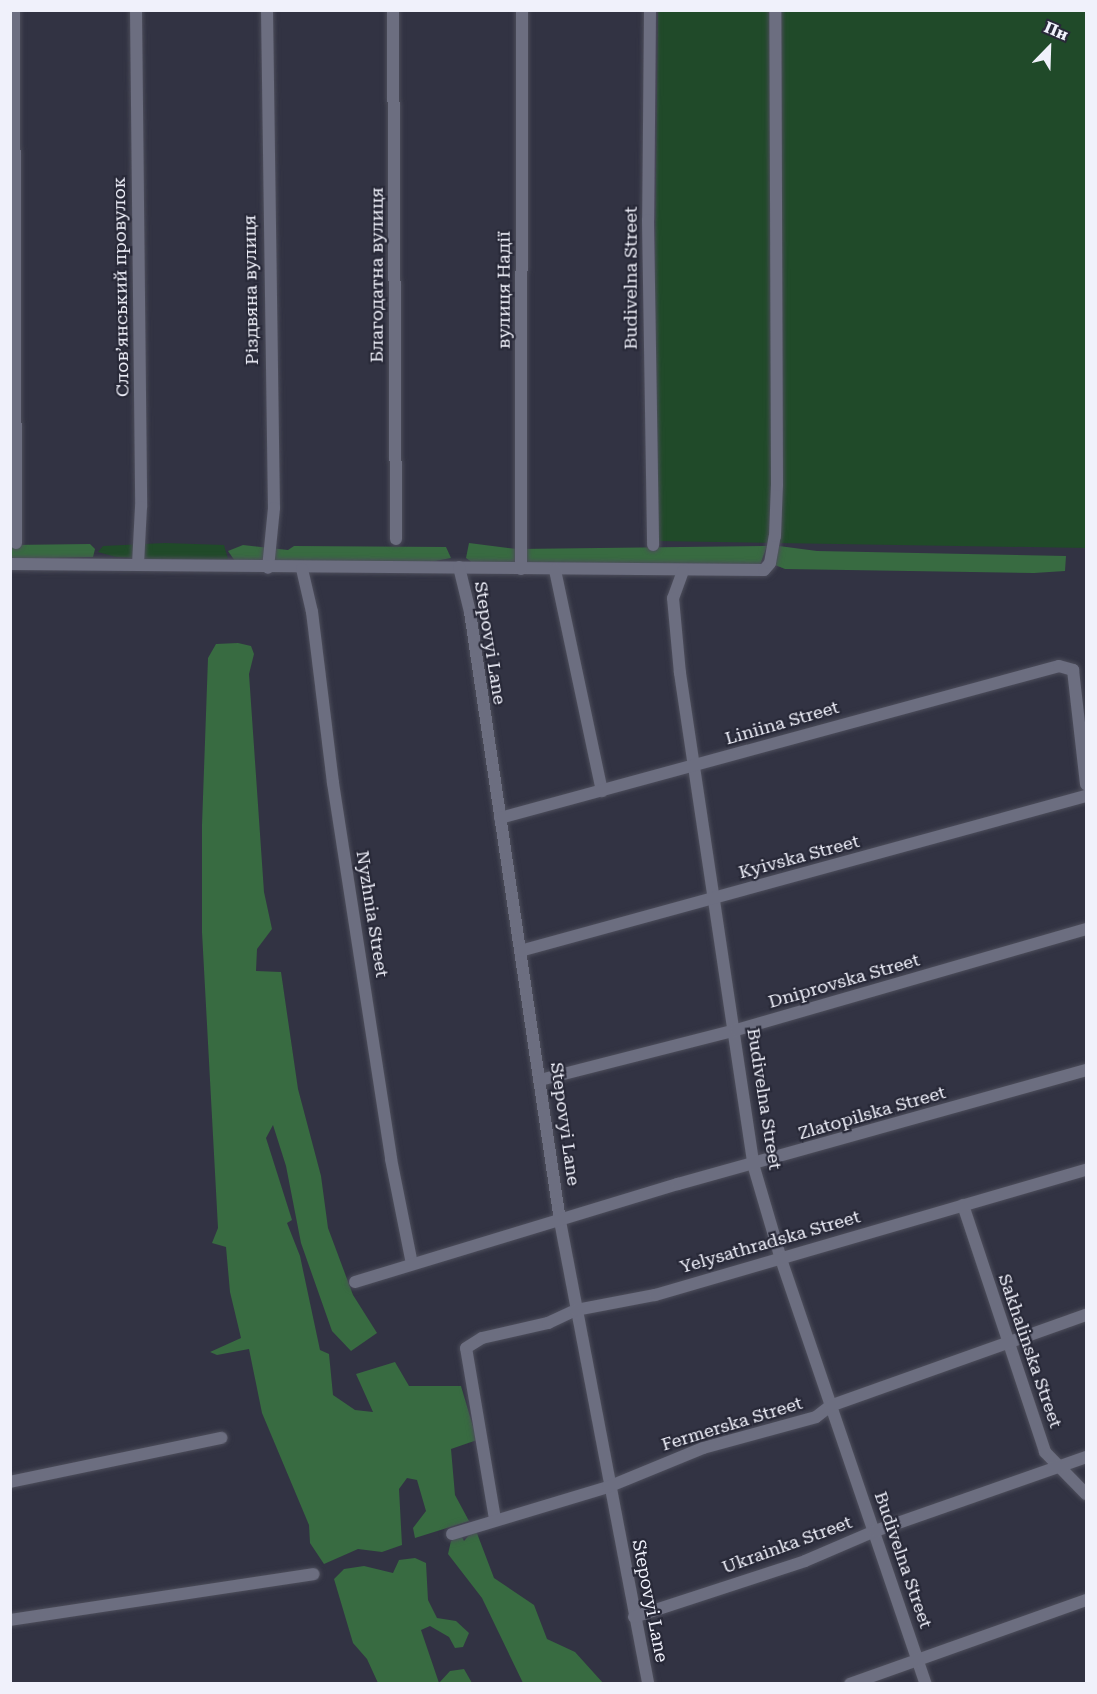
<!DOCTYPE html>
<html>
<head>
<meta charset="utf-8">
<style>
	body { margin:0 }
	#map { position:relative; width:1097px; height:1694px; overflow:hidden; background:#323343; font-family:"Roboto Serif",serif }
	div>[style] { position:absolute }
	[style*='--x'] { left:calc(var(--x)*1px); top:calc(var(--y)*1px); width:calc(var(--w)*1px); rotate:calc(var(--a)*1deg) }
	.green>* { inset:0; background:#204a29 }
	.forest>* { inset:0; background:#386b41 }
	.roads { filter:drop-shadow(0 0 2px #4d4e5b) drop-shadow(0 0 2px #4d4e5b) }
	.minor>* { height:12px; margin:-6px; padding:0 6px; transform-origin:6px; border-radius:6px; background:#6c6e80 }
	span { translate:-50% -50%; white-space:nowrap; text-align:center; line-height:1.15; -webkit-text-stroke:4.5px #282938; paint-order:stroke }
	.street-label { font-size:18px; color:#f0f1fb }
	.frame { position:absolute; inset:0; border:12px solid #f0f1fb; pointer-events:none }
	.north { position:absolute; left:1019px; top:18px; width:60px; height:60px; -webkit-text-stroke:4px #282938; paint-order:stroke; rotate:23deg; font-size:16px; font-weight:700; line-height:24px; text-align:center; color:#f0f1fb }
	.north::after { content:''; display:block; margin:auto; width:21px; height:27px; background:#f0f1fb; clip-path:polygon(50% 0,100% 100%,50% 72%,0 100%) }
</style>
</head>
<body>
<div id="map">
	<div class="green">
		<i style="clip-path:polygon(658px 11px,1086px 11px,1086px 548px,656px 541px,654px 324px)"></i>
		<i style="clip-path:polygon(165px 543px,224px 545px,228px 559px,205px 562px,116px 557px,98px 552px,103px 546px)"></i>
	</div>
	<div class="forest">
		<i style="clip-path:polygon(469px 543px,517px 549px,767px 546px,760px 565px,473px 563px,466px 558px)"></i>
		<i style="clip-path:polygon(90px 544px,95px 549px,93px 557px,11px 559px,10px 545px)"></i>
		<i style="clip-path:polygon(243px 545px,288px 550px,294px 546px,446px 547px,451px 558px,419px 564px,237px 564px,228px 551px)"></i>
		<i style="clip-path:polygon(779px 546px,817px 551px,1066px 556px,1065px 571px,1034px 573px,785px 569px,775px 565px)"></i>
		<i style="clip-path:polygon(238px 643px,251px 646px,254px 654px,249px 674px,264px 892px,272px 929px,257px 949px,256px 971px,281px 972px,298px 1089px,321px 1176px,328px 1228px,353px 1295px,377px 1333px,351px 1351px,332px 1331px,301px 1243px,286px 1166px,273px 1125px,266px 1138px,292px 1220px,287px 1223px,300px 1256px,320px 1350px,329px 1354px,333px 1395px,355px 1410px,373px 1412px,356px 1374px,395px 1362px,409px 1386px,461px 1386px,477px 1440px,451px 1449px,455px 1495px,469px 1521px,415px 1538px,413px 1528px,426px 1511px,417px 1480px,407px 1478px,399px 1489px,402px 1545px,382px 1552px,358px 1549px,324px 1564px,310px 1543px,309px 1525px,262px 1413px,249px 1349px,217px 1355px,210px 1352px,241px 1338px,230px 1292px,226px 1247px,212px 1243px,218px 1228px,202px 932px,202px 825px,208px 658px,216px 644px)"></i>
		<i style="clip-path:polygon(475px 1528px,494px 1578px,534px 1605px,547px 1639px,575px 1652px,603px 1683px,523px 1683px,482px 1598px,448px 1554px,451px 1541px,461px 1535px,464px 1541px)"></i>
		<i style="clip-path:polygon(415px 1558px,426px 1563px,428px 1600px,437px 1618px,456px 1621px,469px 1633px,463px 1647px,455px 1648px,449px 1637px,430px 1626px,421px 1630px,439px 1683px,450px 1671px,464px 1669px,472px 1683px,378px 1683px,367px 1659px,353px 1643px,334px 1579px,344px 1569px,364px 1566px,393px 1573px,399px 1560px)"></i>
	</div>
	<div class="roads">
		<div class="minor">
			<i style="--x:14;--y:10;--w:533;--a:89.79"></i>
			<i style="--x:136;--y:10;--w:497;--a:89.4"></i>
			<i style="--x:141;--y:507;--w:57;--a:93"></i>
			<i style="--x:267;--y:10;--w:498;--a:89.2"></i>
			<i style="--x:274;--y:508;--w:60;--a:95.7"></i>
			<i style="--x:393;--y:10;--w:529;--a:89.68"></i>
			<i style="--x:650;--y:10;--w:210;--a:90.5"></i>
			<i style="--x:648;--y:220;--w:325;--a:89.1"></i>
			<i style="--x:10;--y:564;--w:754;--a:0.46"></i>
			<i style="--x:764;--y:570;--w:9;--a:-49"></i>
			<i style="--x:770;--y:563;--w:27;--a:-80"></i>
			<i style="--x:775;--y:536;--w:51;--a:-87.8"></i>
			<i style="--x:777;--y:485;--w:475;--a:-90.2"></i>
			<i style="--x:459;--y:567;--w:46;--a:76.3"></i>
			<i style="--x:470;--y:612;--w:616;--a:81.59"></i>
			<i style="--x:560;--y:1221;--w:471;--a:79.2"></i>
			<i style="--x:302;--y:569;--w:44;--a:76.9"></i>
			<i style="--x:312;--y:612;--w:172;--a:83"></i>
			<i style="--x:333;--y:783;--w:380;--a:81.2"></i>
			<i style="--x:391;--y:1159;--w:107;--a:78.7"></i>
			<i style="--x:521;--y:569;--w:559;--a:-89.9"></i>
			<i style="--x:555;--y:570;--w:226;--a:78"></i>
			<i style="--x:683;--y:571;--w:29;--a:110"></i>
			<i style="--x:673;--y:598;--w:75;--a:84.7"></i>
			<i style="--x:680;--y:673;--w:496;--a:81.5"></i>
			<i style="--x:753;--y:1164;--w:99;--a:73.6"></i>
			<i style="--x:781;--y:1259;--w:449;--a:71.2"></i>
			<i style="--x:500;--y:818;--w:579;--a:-15.21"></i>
			<i style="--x:1059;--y:666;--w:15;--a:16"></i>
			<i style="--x:1073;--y:670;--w:115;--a:83.5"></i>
			<i style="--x:520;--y:951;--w:587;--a:-15.32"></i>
			<i style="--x:540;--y:1080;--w:202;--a:-14.3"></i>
			<i style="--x:736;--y:1030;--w:364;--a:-16.1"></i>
			<i style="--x:963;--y:1205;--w:260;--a:71.6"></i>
			<i style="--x:1045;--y:1452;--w:59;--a:45.7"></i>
			<i style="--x:355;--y:1282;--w:338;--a:-16.9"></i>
			<i style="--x:678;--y:1184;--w:424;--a:-15.6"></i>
			<i style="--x:10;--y:1482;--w:216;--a:-11.8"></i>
			<i style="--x:495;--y:1519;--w:173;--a:-99.6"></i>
			<i style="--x:466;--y:1348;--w:19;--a:-32"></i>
			<i style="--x:482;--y:1338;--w:68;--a:-12.8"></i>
			<i style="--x:548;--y:1323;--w:31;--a:-25"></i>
			<i style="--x:576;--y:1310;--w:80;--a:-10.8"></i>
			<i style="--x:655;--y:1295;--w:449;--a:-16.2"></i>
			<i style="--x:452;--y:1534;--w:163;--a:-16.8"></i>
			<i style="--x:608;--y:1487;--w:103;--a:-22.3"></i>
			<i style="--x:703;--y:1448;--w:117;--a:-15.3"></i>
			<i style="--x:816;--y:1417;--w:18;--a:-38"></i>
			<i style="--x:830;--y:1406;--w:272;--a:-19.6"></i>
			<i style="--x:634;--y:1617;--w:180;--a:-18.1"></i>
			<i style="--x:805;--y:1561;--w:76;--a:-23.2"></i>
			<i style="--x:875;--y:1531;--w:224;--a:-19.3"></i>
			<i style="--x:10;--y:1620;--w:307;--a:-8.6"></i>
			<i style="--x:850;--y:1684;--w:251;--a:-19.6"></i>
		</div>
	</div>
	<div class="street-label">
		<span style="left:377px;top:275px;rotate:-90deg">Благодатна вулиця</span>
		<span style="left:631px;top:278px;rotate:-90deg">Budivelna Street</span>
		<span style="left:121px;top:287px;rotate:-91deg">Словʼянський провулок</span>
		<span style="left:251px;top:290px;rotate:-91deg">Різдвяна вулиця</span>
		<span style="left:504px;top:290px;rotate:-90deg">вулиця Надії</span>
		<span style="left:490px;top:643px;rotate:81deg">Stepovyi Lane</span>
		<span style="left:782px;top:723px;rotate:-16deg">Liniina Street</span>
		<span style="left:799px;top:857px;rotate:-15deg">Kyivska Street</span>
		<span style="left:372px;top:914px;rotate:81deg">Nyzhnia Street</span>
		<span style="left:844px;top:981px;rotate:-16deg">Dniprovska Street</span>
		<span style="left:764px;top:1099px;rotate:81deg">Budivelna Street</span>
		<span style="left:872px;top:1113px;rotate:-16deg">Zlatopilska Street</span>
		<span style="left:565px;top:1124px;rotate:82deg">Stepovyi Lane</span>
		<span style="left:770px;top:1242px;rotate:-16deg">Yelysathradska Street</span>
		<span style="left:1030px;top:1351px;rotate:71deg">Sakhalinska Street</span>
		<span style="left:732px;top:1424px;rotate:-17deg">Fermerska Street</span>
		<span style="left:787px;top:1545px;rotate:-20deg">Ukrainka Street</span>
		<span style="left:903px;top:1560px;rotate:71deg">Budivelna Street</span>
		<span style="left:650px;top:1601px;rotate:79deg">Stepovyi Lane</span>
	</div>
	<div class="frame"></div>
	<div class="north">Пн</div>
</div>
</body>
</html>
